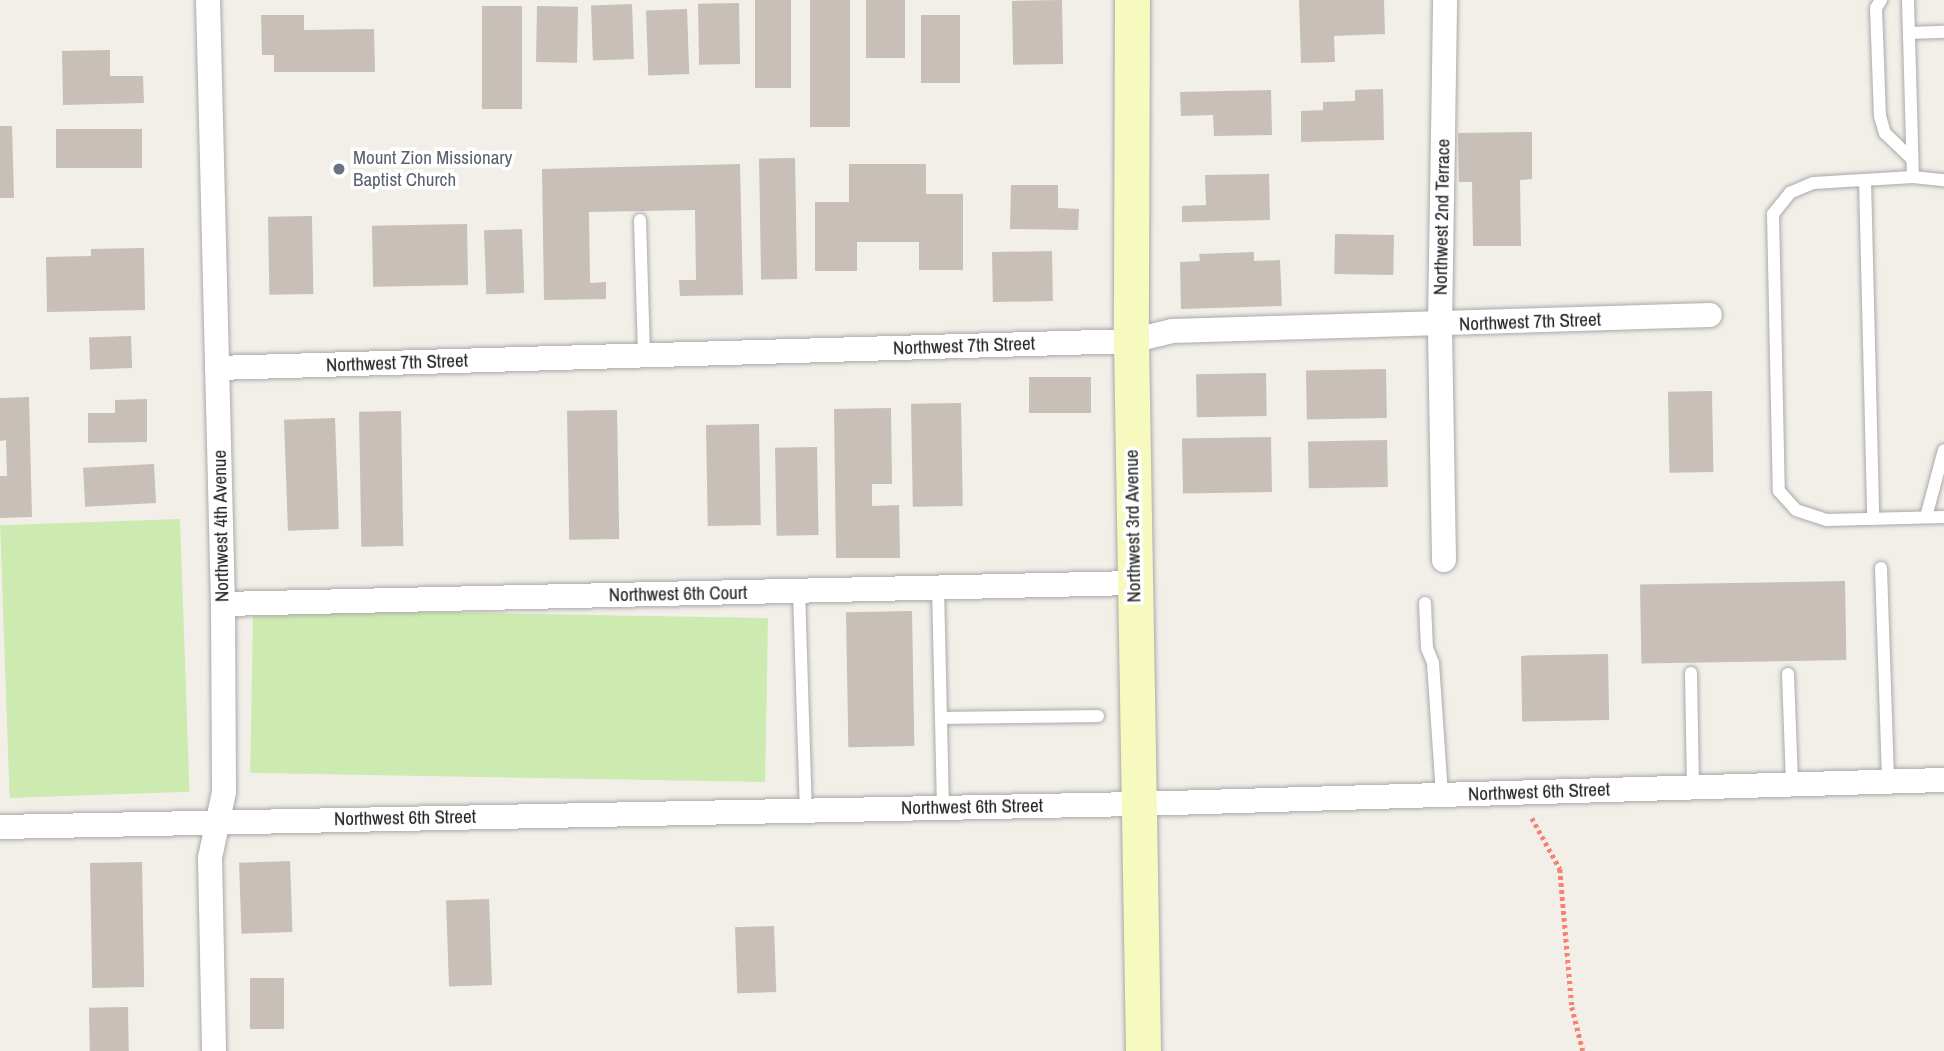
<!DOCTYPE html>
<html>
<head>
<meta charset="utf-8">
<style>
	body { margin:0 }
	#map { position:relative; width:1944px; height:1051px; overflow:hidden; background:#f2efe9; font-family:"Archivo Narrow",sans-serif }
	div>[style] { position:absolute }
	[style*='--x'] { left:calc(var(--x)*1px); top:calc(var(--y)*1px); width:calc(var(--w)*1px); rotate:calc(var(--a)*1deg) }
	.grass>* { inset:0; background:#cdebb0; transform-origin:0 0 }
	.building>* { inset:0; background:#c7bfb8; transform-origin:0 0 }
	.path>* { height:4.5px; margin-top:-2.25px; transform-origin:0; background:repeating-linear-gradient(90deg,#fa8072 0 3.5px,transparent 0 7px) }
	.roads { filter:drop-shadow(0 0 2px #a9a9a9) drop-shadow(0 0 2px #a9a9a9) }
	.lane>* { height:12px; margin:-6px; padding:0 6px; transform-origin:6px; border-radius:6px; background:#fff }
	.street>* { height:24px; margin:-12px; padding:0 12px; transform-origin:12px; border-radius:12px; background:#fff }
	.secondary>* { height:35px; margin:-17.5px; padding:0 17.5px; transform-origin:17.5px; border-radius:17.5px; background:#f7fabf }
	.dots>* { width:19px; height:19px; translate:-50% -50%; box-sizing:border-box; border:4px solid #fff; border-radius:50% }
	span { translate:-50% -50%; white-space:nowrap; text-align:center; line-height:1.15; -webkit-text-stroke:7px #fff; paint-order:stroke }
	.worship-label { font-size:19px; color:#5b616d }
	.left { translate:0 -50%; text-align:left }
	.street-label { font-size:19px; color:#222 }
</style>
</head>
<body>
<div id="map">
	<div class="grass">
		<i style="left:180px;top:519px;width:273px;height:180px;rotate:88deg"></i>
		<i style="left:768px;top:618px;width:164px;height:515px;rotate:91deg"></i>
	</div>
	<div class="building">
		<i style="left:755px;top:0;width:36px;height:88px"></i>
		<i style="left:810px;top:0;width:40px;height:127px"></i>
		<i style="left:866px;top:0;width:39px;height:58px"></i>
		<i style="left:1062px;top:0;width:64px;height:50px;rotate:89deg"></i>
		<i style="clip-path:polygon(1299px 0,1384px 0,1385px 34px,1334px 36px,1335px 62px,1301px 63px)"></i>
		<i style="left:739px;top:3px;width:61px;height:41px;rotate:89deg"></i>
		<i style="left:632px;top:4px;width:55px;height:41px;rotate:88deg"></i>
		<i style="left:482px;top:6px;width:40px;height:103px"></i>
		<i style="left:537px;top:6px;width:41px;height:56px;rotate:1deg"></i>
		<i style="left:687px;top:9px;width:65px;height:41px;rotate:88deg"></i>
		<i style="clip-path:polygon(261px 15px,304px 15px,304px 30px,374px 29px,375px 72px,274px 72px,274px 55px,262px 55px)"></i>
		<i style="left:921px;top:15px;width:39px;height:68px"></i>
		<i style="clip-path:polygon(110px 50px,110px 76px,143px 76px,144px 103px,63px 105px,62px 51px)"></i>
		<i style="clip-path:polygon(1383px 89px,1384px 140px,1301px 142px,1301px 111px,1323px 110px,1323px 102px,1355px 101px,1355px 90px)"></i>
		<i style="clip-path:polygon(1271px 90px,1272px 135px,1214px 136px,1213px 115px,1181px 116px,1180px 92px)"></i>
		<i style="clip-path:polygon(0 126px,12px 126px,14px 198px,0 198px)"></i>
		<i style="left:142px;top:129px;width:39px;height:86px;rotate:90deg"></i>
		<i style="clip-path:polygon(1532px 132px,1532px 179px,1520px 180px,1521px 246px,1473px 246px,1472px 182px,1459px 182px,1458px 133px)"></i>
		<i style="left:795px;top:158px;width:121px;height:36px;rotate:89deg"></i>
		<i style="clip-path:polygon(740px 164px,743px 295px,680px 296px,679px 280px,696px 280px,695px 210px,589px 212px,590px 283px,606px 282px,606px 299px,544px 300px,542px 169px)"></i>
		<i style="clip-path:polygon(849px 164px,926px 164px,926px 194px,963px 194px,963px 270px,919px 270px,919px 242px,857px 242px,857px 271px,815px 271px,815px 202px,849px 202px)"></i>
		<i style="clip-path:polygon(1269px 174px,1270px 220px,1182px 222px,1182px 206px,1206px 205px,1205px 175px)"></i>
		<i style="clip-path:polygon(1011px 185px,1058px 185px,1058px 208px,1079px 209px,1078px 230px,1010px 229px)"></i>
		<i style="left:312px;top:216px;width:78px;height:44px;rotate:89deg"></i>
		<i style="left:467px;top:224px;width:61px;height:95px;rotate:89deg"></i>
		<i style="left:522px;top:229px;width:64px;height:38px;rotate:88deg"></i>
		<i style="left:1335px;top:234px;width:59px;height:40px;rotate:1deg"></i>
		<i style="clip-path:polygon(144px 248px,145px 310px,47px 312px,46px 257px,91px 256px,91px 249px)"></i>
		<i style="left:1052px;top:251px;width:50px;height:60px;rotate:89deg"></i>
		<i style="clip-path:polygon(1254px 252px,1254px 261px,1280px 260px,1282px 306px,1181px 309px,1180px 262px,1200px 261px,1199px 254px)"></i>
		<i style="left:131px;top:336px;width:32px;height:42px;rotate:88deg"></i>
		<i style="left:1386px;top:369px;width:49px;height:80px;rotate:89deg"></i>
		<i style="left:1266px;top:373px;width:43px;height:70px;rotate:89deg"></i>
		<i style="left:1029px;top:377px;width:62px;height:36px"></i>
		<i style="left:1712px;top:391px;width:81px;height:44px;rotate:89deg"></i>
		<i style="clip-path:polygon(29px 397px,32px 517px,0 518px,0 476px,7px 476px,6px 440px,0 441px,0 398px)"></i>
		<i style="clip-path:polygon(147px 399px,147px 442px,88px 443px,88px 413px,115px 413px,115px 400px)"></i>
		<i style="left:961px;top:403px;width:103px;height:50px;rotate:89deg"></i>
		<i style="clip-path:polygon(891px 408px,892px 484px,872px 484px,872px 506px,899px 505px,900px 558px,836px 558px,834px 409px)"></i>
		<i style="left:617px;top:410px;width:129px;height:50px;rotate:89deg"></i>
		<i style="left:401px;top:411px;width:135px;height:42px;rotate:89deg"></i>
		<i style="left:335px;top:418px;width:111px;height:51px;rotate:88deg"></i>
		<i style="left:759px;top:424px;width:101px;height:53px;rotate:89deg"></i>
		<i style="left:1271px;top:437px;width:55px;height:89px;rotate:89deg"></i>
		<i style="left:1387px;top:440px;width:47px;height:79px;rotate:89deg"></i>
		<i style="left:817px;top:447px;width:88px;height:42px;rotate:89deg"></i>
		<i style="left:154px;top:464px;width:39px;height:71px;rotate:87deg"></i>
		<i style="left:1845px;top:581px;width:79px;height:205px;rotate:89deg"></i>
		<i style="left:912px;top:611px;width:135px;height:66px;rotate:89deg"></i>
		<i style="left:1608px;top:654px;width:66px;height:87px;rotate:89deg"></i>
		<i style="left:290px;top:861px;width:71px;height:51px;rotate:88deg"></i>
		<i style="left:142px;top:862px;width:125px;height:52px;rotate:89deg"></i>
		<i style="left:489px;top:899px;width:86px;height:43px;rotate:88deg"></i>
		<i style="left:774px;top:926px;width:66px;height:39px;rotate:88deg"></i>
		<i style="left:250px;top:978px;width:34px;height:51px"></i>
		<i style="left:128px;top:1007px;width:44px;height:39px;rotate:89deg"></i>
	</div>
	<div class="path">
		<i style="--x:1532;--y:818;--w:58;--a:61.2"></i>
		<i style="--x:1560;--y:869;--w:139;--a:85"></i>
		<i style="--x:1572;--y:1007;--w:45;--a:76"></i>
	</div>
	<div class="roads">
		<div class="lane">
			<i style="--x:1881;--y:0;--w:9;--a:122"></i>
			<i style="--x:1876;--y:8;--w:108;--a:87.9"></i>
			<i style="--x:1880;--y:116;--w:18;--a:74"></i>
			<i style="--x:1885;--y:133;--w:37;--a:44"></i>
			<i style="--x:1908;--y:0;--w:177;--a:88.4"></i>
			<i style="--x:1913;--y:177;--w:100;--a:176.6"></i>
			<i style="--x:1813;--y:183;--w:25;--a:157"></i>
			<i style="--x:1790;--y:193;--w:27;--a:129"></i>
			<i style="--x:1773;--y:214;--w:277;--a:88.8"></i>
			<i style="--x:1779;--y:491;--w:25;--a:48"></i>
			<i style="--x:1796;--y:510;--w:33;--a:18"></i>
			<i style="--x:1827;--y:520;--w:117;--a:-1.5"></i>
			<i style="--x:1909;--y:33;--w:35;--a:-2"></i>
			<i style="--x:1913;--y:177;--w:31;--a:6"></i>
			<i style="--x:1865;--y:180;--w:339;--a:88.6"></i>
			<i style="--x:640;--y:220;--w:135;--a:88.3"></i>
			<i style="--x:1926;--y:517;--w:69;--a:-75"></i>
			<i style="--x:1881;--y:568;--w:214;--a:88.1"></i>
			<i style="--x:938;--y:587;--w:131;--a:88.7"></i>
			<i style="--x:799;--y:591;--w:220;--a:88.2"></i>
			<i style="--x:1425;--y:603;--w:45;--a:87.5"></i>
			<i style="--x:1427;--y:648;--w:16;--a:68"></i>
			<i style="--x:1433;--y:663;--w:132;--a:86.1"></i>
			<i style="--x:1691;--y:673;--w:115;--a:89"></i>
			<i style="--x:1788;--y:674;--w:111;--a:87.9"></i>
			<i style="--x:943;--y:808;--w:90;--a:-91.3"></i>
			<i style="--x:941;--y:718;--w:157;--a:-0.7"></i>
		</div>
		<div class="street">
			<i style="--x:208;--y:0;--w:604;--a:88.58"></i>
			<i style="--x:223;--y:604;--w:188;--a:89.7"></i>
			<i style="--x:224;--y:792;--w:67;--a:102"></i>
			<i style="--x:210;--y:858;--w:193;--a:88.8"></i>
			<i style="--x:217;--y:368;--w:914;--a:-1.69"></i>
			<i style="--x:1131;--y:341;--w:42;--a:-13.7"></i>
			<i style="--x:1172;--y:331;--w:538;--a:-1.7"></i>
			<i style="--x:1444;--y:560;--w:235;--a:-91"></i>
			<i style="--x:1440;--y:325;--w:325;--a:-89.1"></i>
			<i style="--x:223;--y:604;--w:911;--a:-1.32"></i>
			<i style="--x:0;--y:827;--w:1138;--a:-1.16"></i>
			<i style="--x:1138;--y:804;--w:806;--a:-1.71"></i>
		</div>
		<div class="secondary">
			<i style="--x:1132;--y:0;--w:341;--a:90.2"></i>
			<i style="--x:1131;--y:341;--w:710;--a:89.03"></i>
		</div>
	</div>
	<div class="dots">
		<i style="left:339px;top:169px;background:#6b7280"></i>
	</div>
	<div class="worship-label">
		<span class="left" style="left:353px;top:169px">Mount Zion Missionary<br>Baptist Church</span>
	</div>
	<div class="street-label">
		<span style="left:1442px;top:217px;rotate:-89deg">Northwest 2nd Terrace</span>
		<span style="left:1530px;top:322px;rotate:-2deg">Northwest 7th Street</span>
		<span style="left:964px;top:346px;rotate:-2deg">Northwest 7th Street</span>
		<span style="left:397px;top:363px;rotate:-2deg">Northwest 7th Street</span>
		<span style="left:221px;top:526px;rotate:-91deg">Northwest 4th Avenue</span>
		<span style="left:1133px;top:526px;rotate:-91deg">Northwest 3rd Avenue</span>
		<span style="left:678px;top:594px;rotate:-1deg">Northwest 6th Court</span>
		<span style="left:1539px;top:792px;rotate:-2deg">Northwest 6th Street</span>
		<span style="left:972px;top:807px;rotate:-1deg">Northwest 6th Street</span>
		<span style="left:405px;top:818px;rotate:-1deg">Northwest 6th Street</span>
	</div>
</div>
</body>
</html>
